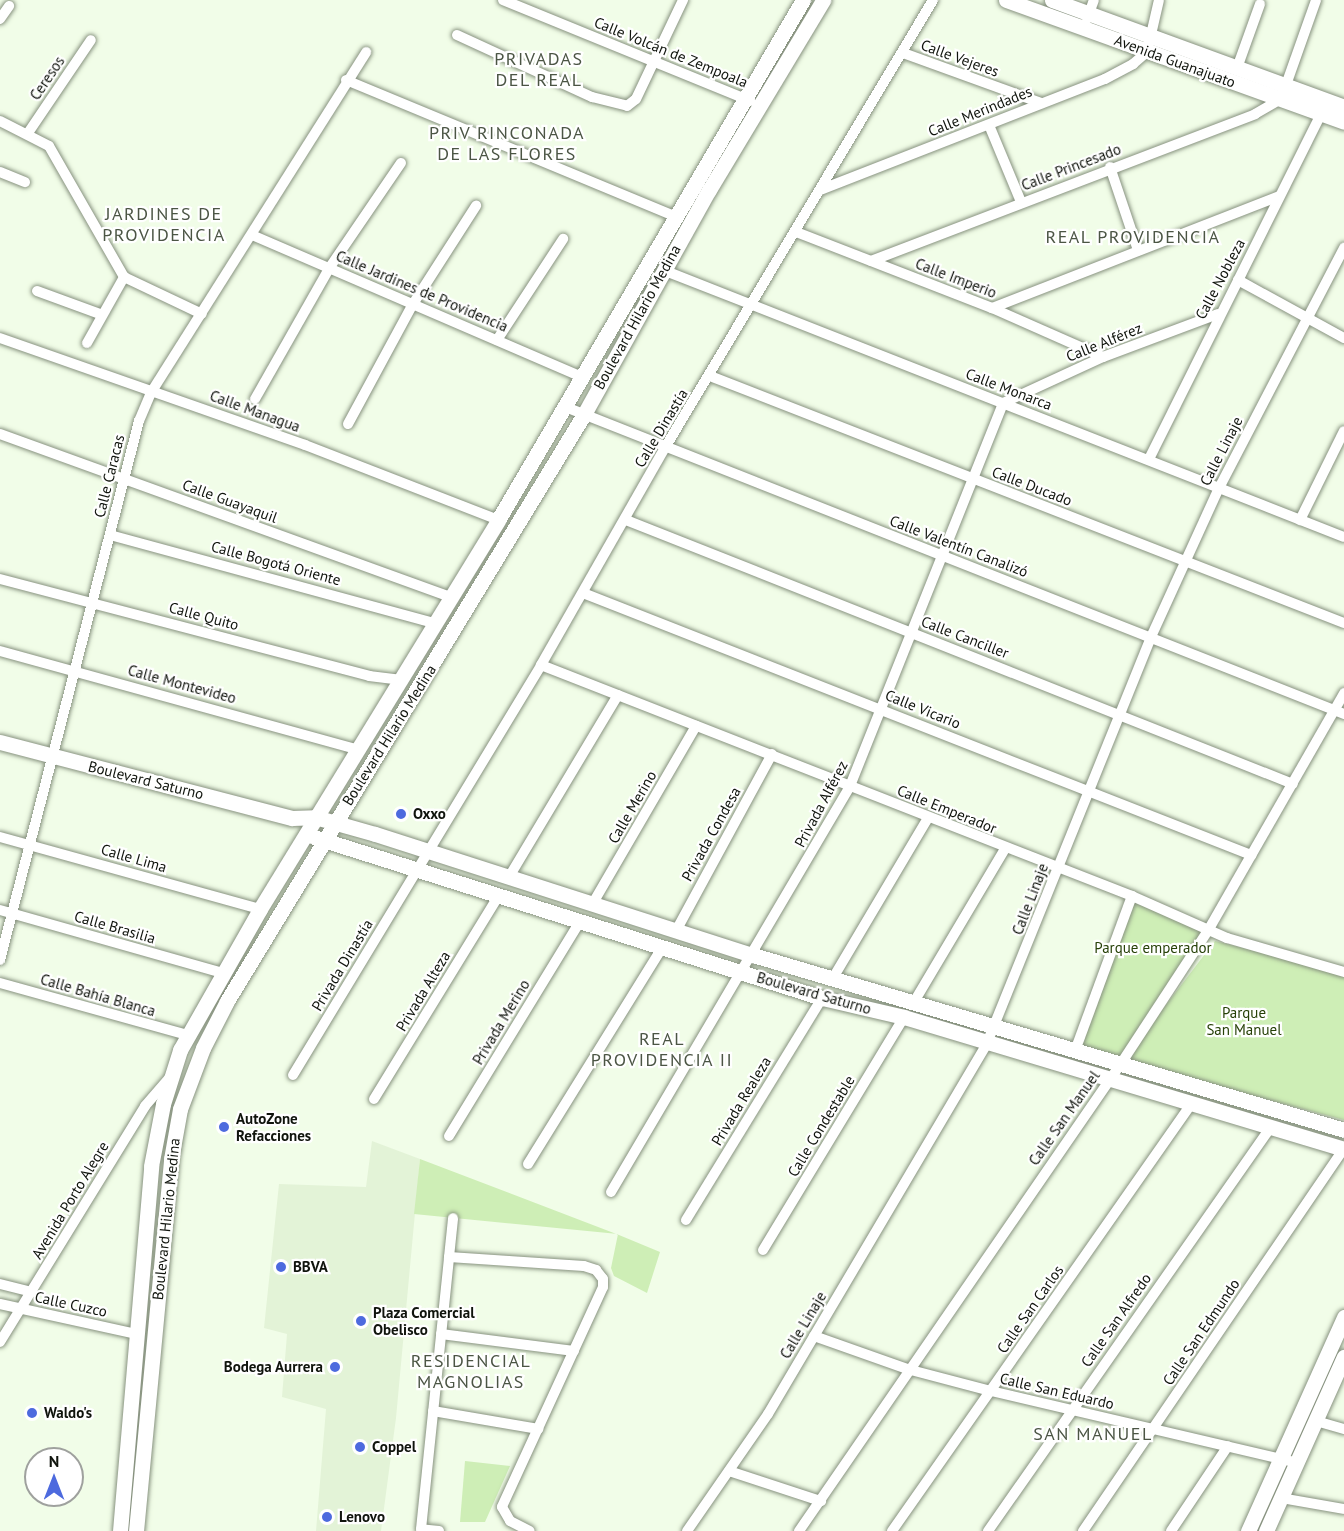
<!DOCTYPE html>
<html>
<head>
<meta charset="utf-8">
<style>
	body { margin:0 }
	#map { position:relative; width:1344px; height:1531px; overflow:hidden; background:#f1fde8; font-family:"PT Sans",sans-serif }
	div>[style] { position:absolute }
	[style*='--x'] { left:calc(var(--x)*1px); top:calc(var(--y)*1px); width:calc(var(--w)*1px); rotate:calc(var(--a)*1deg) }
	.built>* { inset:0; background:#e3f3d7 }
	.green>* { inset:0; background:#ceeeb6 }
	.roads { filter:drop-shadow(0 0 2px #87927f) drop-shadow(0 0 2px #87927f) }
	.street>* { height:10px; margin:-5px; padding:0 5px; transform-origin:5px; border-radius:5px; background:#fff }
	.secondary>* { height:15px; margin:-7.5px; padding:0 7.5px; transform-origin:7.5px; border-radius:7.5px; background:#fff }
	.dots>* { width:16px; height:16px; translate:-50% -50%; box-sizing:border-box; border:3px solid #fff; border-radius:50% }
	span { translate:-50% -50%; white-space:nowrap; text-align:center; line-height:1.15; -webkit-text-stroke:4.5px #fff; paint-order:stroke }
	.street-label { font-size:15px; color:#10140d }
	.poi-label { font-size:15px; color:#10140d; font-weight:700 }
	.left { translate:0 -50%; text-align:left }
	.right { translate:-100% -50%; text-align:right }
	.park-label { font-size:15px; color:#274108 }
	.quarter-label { font-size:18px; color:#4b5544; letter-spacing:1.5px }
	.north { position:absolute; left:24px; top:1447px; width:60px; height:60px; box-sizing:border-box; background:#fff; border:2px solid #9fa19e; border-radius:50%; rotate:0deg; font-size:16px; font-weight:700; line-height:24px; text-align:center; color:#10140d }
	.north::after { content:''; display:block; margin:auto; width:21px; height:27px; background:#4d6ade; clip-path:polygon(50% 0,100% 100%,50% 72%,0 100%) }
</style>
</head>
<body>
<div id="map">
	<div class="built">
		<i style="clip-path:polygon(372px 1141px,420px 1159px,396px 1418px,381px 1531px,316px 1531px,326px 1409px,282px 1397px,287px 1334px,264px 1328px,279px 1184px,366px 1187px)"></i>
	</div>
	<div class="green">
		<i style="clip-path:polygon(1132px 896px,1209px 929px,1129px 1053px,1215px 941px,1344px 973px,1344px 1120px,1076px 1048px)"></i>
		<i style="clip-path:polygon(420px 1159px,619px 1235px,660px 1252px,647px 1293px,614px 1276px,611px 1268px,618px 1234px,414px 1214px)"></i>
		<i style="clip-path:polygon(465px 1461px,510px 1466px,485px 1522px,460px 1522px)"></i>
	</div>
	<div class="roads">
		<div class="street">
			<i style="--x:503;--y:0;--w:267;--a:22.2"></i>
			<i style="--x:0;--y:19;--w:16;--a:-55"></i>
			<i style="--x:1087;--y:19;--w:20;--a:-70"></i>
			<i style="--x:457;--y:35;--w:149;--a:24.7"></i>
			<i style="--x:592;--y:97;--w:36;--a:14"></i>
			<i style="--x:627;--y:106;--w:11;--a:-38"></i>
			<i style="--x:636;--y:99;--w:110;--a:-64.6"></i>
			<i style="--x:903;--y:53;--w:147;--a:19.9"></i>
			<i style="--x:1237;--y:68;--w:68;--a:-70.2"></i>
			<i style="--x:346;--y:80;--w:355;--a:22.5"></i>
			<i style="--x:0;--y:121;--w:55;--a:27"></i>
			<i style="--x:49;--y:146;--w:151;--a:60.2"></i>
			<i style="--x:124;--y:277;--w:86;--a:25.4"></i>
			<i style="--x:989;--y:125;--w:83;--a:67.4"></i>
			<i style="--x:28;--y:133;--w:112;--a:-55.9"></i>
			<i style="--x:1110;--y:167;--w:88;--a:71.4"></i>
			<i style="--x:0;--y:172;--w:27;--a:22"></i>
			<i style="--x:820;--y:190;--w:306;--a:-21.3"></i>
			<i style="--x:1105;--y:79;--w:32;--a:-28"></i>
			<i style="--x:1133;--y:64;--w:18;--a:-41"></i>
			<i style="--x:1147;--y:52;--w:53;--a:-77"></i>
			<i style="--x:796;--y:232;--w:210;--a:21.2"></i>
			<i style="--x:992;--y:308;--w:121;--a:23.8"></i>
			<i style="--x:252;--y:235;--w:357;--a:23.3"></i>
			<i style="--x:871;--y:261;--w:411;--a:-20.9"></i>
			<i style="--x:1255;--y:114;--w:30;--a:-30"></i>
			<i style="--x:1281;--y:99;--w:105;--a:-70.5"></i>
			<i style="--x:663;--y:270;--w:731;--a:21.41"></i>
			<i style="--x:1238;--y:280;--w:121;--a:28.7"></i>
			<i style="--x:37;--y:291;--w:67;--a:20.1"></i>
			<i style="--x:992;--y:308;--w:308;--a:-21.3"></i>
			<i style="--x:0;--y:338;--w:323;--a:19.3"></i>
			<i style="--x:305;--y:445;--w:207;--a:21.2"></i>
			<i style="--x:497;--y:340;--w:121;--a:-56.8"></i>
			<i style="--x:87;--y:343;--w:76;--a:-60.7"></i>
			<i style="--x:710;--y:376;--w:680;--a:21.29"></i>
			<i style="--x:255;--y:399;--w:152;--a:-60.4"></i>
			<i style="--x:330;--y:267;--w:126;--a:-55.7"></i>
			<i style="--x:563;--y:406;--w:840;--a:21.52"></i>
			<i style="--x:348;--y:424;--w:136;--a:-61.6"></i>
			<i style="--x:413;--y:304;--w:117;--a:-57.3"></i>
			<i style="--x:0;--y:434;--w:479;--a:19.9"></i>
			<i style="--x:1149;--y:459;--w:385;--a:-63.5"></i>
			<i style="--x:626;--y:520;--w:717;--a:21.59"></i>
			<i style="--x:1300;--y:520;--w:99;--a:-63.7"></i>
			<i style="--x:110;--y:535;--w:336;--a:15.2"></i>
			<i style="--x:0;--y:579;--w:382;--a:14.7"></i>
			<i style="--x:369;--y:676;--w:31;--a:7"></i>
			<i style="--x:583;--y:593;--w:718;--a:21.42"></i>
			<i style="--x:0;--y:651;--w:369;--a:15.4"></i>
			<i style="--x:541;--y:665;--w:635;--a:21.35"></i>
			<i style="--x:1132;--y:896;--w:104;--a:23.9"></i>
			<i style="--x:1227;--y:938;--w:122;--a:16.2"></i>
			<i style="--x:0;--y:837;--w:270;--a:15.5"></i>
			<i style="--x:509;--y:877;--w:212;--a:-59.1"></i>
			<i style="--x:593;--y:903;--w:205;--a:-59.8"></i>
			<i style="--x:0;--y:910;--w:231;--a:15.8"></i>
			<i style="--x:677;--y:929;--w:199;--a:-61.5"></i>
			<i style="--x:0;--y:960;--w:557;--a:-75.54"></i>
			<i style="--x:139;--y:421;--w:33;--a:-67"></i>
			<i style="--x:152;--y:391;--w:401;--a:-57.7"></i>
			<i style="--x:833;--y:978;--w:186;--a:-59.3"></i>
			<i style="--x:0;--y:983;--w:194;--a:15.5"></i>
			<i style="--x:914;--y:1002;--w:178;--a:-59.3"></i>
			<i style="--x:1076;--y:1048;--w:162;--a:-69.8"></i>
			<i style="--x:293;--y:1075;--w:479;--a:-58.8"></i>
			<i style="--x:541;--y:665;--w:252;--a:-60.3"></i>
			<i style="--x:666;--y:446;--w:520;--a:-59.09"></i>
			<i style="--x:374;--y:1099;--w:236;--a:-58.5"></i>
			<i style="--x:449;--y:1136;--w:250;--a:-58.6"></i>
			<i style="--x:528;--y:1164;--w:254;--a:-58.2"></i>
			<i style="--x:611;--y:1192;--w:471;--a:-59.5"></i>
			<i style="--x:850;--y:786;--w:412;--a:-68.2"></i>
			<i style="--x:1003;--y:403;--w:110;--a:-24.7"></i>
			<i style="--x:1103;--y:357;--w:123;--a:-20.5"></i>
			<i style="--x:686;--y:1220;--w:260;--a:-58.5"></i>
			<i style="--x:763;--y:1250;--w:272;--a:-58.8"></i>
			<i style="--x:449;--y:1257;--w:39;--a:-84"></i>
			<i style="--x:0;--y:1284;--w:33;--a:14"></i>
			<i style="--x:0;--y:1304;--w:139;--a:12.4"></i>
			<i style="--x:441;--y:1334;--w:134;--a:7.3"></i>
			<i style="--x:814;--y:1336;--w:99;--a:19.5"></i>
			<i style="--x:907;--y:1369;--w:87;--a:14.7"></i>
			<i style="--x:991;--y:1391;--w:314;--a:13.2"></i>
			<i style="--x:0;--y:1342;--w:277;--a:-58.4"></i>
			<i style="--x:145;--y:1106;--w:37;--a:-49"></i>
			<i style="--x:433;--y:1411;--w:107;--a:9.7"></i>
			<i style="--x:1316;--y:1421;--w:29;--a:16"></i>
			<i style="--x:729;--y:1471;--w:97;--a:18.1"></i>
			<i style="--x:1281;--y:1498;--w:64;--a:9.9"></i>
			<i style="--x:439;--y:1531;--w:18;--a:-174"></i>
			<i style="--x:421;--y:1529;--w:273;--a:-84.1"></i>
			<i style="--x:449;--y:1257;--w:135;--a:3.8"></i>
			<i style="--x:584;--y:1266;--w:13;--a:18"></i>
			<i style="--x:596;--y:1270;--w:11;--a:52"></i>
			<i style="--x:603;--y:1279;--w:8;--a:90"></i>
			<i style="--x:603;--y:1287;--w:242;--a:114.7"></i>
			<i style="--x:502;--y:1507;--w:16;--a:60"></i>
			<i style="--x:510;--y:1521;--w:22;--a:27"></i>
			<i style="--x:687;--y:1531;--w:142;--a:-55.3"></i>
			<i style="--x:768;--y:1414;--w:431;--a:-59.4"></i>
			<i style="--x:987;--y:1043;--w:438;--a:-68"></i>
			<i style="--x:1151;--y:637;--w:164;--a:-65.5"></i>
			<i style="--x:1219;--y:488;--w:271;--a:-62.5"></i>
			<i style="--x:799;--y:1531;--w:569;--a:-55.44"></i>
			<i style="--x:1122;--y:1062;--w:159;--a:-56.8"></i>
			<i style="--x:1209;--y:929;--w:272;--a:-60.2"></i>
			<i style="--x:892;--y:1531;--w:523;--a:-54.97"></i>
			<i style="--x:988;--y:1531;--w:492;--a:-55"></i>
			<i style="--x:1083;--y:1531;--w:463;--a:-55.7"></i>
			<i style="--x:1171;--y:1531;--w:102;--a:-56.2"></i>
		</div>
		<div class="secondary">
			<i style="--x:1006;--y:0;--w:359;--a:19.8"></i>
			<i style="--x:1052;--y:0;--w:311;--a:20.1"></i>
			<i style="--x:0;--y:742;--w:302;--a:14.6"></i>
			<i style="--x:292;--y:818;--w:23;--a:-2"></i>
			<i style="--x:315;--y:817;--w:62;--a:15.8"></i>
			<i style="--x:375;--y:834;--w:397;--a:17.8"></i>
			<i style="--x:753;--y:955;--w:616;--a:16.49"></i>
			<i style="--x:314;--y:837;--w:533;--a:17.58"></i>
			<i style="--x:822;--y:998;--w:84;--a:13"></i>
			<i style="--x:904;--y:1017;--w:459;--a:16.7"></i>
			<i style="--x:120;--y:1531;--w:366;--a:-85.1"></i>
			<i style="--x:151;--y:1166;--w:63;--a:-79"></i>
			<i style="--x:163;--y:1104;--w:57;--a:-72.5"></i>
			<i style="--x:180;--y:1050;--w:162;--a:-60.4"></i>
			<i style="--x:260;--y:909;--w:456;--a:-58.5"></i>
			<i style="--x:498;--y:520;--w:603;--a:-59.61"></i>
			<i style="--x:136;--y:1531;--w:374;--a:-84.6"></i>
			<i style="--x:171;--y:1159;--w:51;--a:-79.8"></i>
			<i style="--x:180;--y:1109;--w:65;--a:-69.3"></i>
			<i style="--x:203;--y:1048;--w:53;--a:-62.9"></i>
			<i style="--x:227;--y:1001;--w:685;--a:-58.68"></i>
			<i style="--x:583;--y:416;--w:259;--a:-60.9"></i>
			<i style="--x:709;--y:190;--w:222;--a:-59"></i>
			<i style="--x:1248;--y:1531;--w:235;--a:-65.8"></i>
			<i style="--x:1266;--y:1531;--w:191;--a:-65.9"></i>
		</div>
	</div>
	<div class="dots">
		<i style="left:401px;top:814px;background:#4d6ade"></i>
		<i style="left:224px;top:1127px;background:#4d6ade"></i>
		<i style="left:281px;top:1267px;background:#4d6ade"></i>
		<i style="left:361px;top:1321px;background:#4d6ade"></i>
		<i style="left:335px;top:1367px;background:#4d6ade"></i>
		<i style="left:32px;top:1413px;background:#4d6ade"></i>
		<i style="left:360px;top:1447px;background:#4d6ade"></i>
		<i style="left:327px;top:1517px;background:#4d6ade"></i>
	</div>
	<div class="street-label">
		<span style="left:671px;top:52px;rotate:22deg">Calle Volcán de Zempoala</span>
		<span style="left:960px;top:58px;rotate:20deg">Calle Vejeres</span>
		<span style="left:1175px;top:61px;rotate:20deg">Avenida Guanajuato</span>
		<span style="left:47px;top:78px;rotate:-56deg">Ceresos</span>
		<span style="left:980px;top:111px;rotate:-22deg">Calle Merindades</span>
		<span style="left:1071px;top:167px;rotate:-21deg">Calle Princesado</span>
		<span style="left:956px;top:278px;rotate:21deg">Calle Imperio</span>
		<span style="left:1220px;top:279px;rotate:-62deg">Calle Nobleza</span>
		<span style="left:422px;top:291px;rotate:23deg">Calle Jardines de Providencia</span>
		<span style="left:637px;top:317px;rotate:-61deg">Boulevard Hilario Medina</span>
		<span style="left:1104px;top:342px;rotate:-22deg">Calle Alférez</span>
		<span style="left:1009px;top:389px;rotate:21deg">Calle Monarca</span>
		<span style="left:255px;top:411px;rotate:20deg">Calle Managua</span>
		<span style="left:661px;top:428px;rotate:-59deg">Calle Dinastía</span>
		<span style="left:1221px;top:451px;rotate:-63deg">Calle Linaje</span>
		<span style="left:109px;top:476px;rotate:-76deg">Calle Caracas</span>
		<span style="left:1032px;top:486px;rotate:21deg">Calle Ducado</span>
		<span style="left:230px;top:501px;rotate:20deg">Calle Guayaquil</span>
		<span style="left:959px;top:546px;rotate:21deg">Calle Valentín Canalizó</span>
		<span style="left:276px;top:563px;rotate:15deg">Calle Bogotá Oriente</span>
		<span style="left:204px;top:616px;rotate:15deg">Calle Quito</span>
		<span style="left:965px;top:637px;rotate:21deg">Calle Canciller</span>
		<span style="left:182px;top:684px;rotate:15deg">Calle Montevideo</span>
		<span style="left:923px;top:709px;rotate:22deg">Calle Vicario</span>
		<span style="left:389px;top:735px;rotate:-58deg">Boulevard Hilario Medina</span>
		<span style="left:146px;top:780px;rotate:14deg">Boulevard Saturno</span>
		<span style="left:821px;top:804px;rotate:-62deg">Privada Alférez</span>
		<span style="left:632px;top:807px;rotate:-60deg">Calle Merino</span>
		<span style="left:947px;top:809px;rotate:22deg">Calle Emperador</span>
		<span style="left:711px;top:834px;rotate:-61deg">Privada Condesa</span>
		<span style="left:134px;top:858px;rotate:16deg">Calle Lima</span>
		<span style="left:1030px;top:899px;rotate:-69deg">Calle Linaje</span>
		<span style="left:115px;top:927px;rotate:16deg">Calle Brasilia</span>
		<span style="left:342px;top:965px;rotate:-59deg">Privada Dinastía</span>
		<span style="left:423px;top:991px;rotate:-59deg">Privada Alteza</span>
		<span style="left:814px;top:993px;rotate:16deg">Boulevard Saturno</span>
		<span style="left:98px;top:995px;rotate:16deg">Calle Bahía Blanca</span>
		<span style="left:501px;top:1022px;rotate:-59deg">Privada Merino</span>
		<span style="left:741px;top:1101px;rotate:-59deg">Privada Realeza</span>
		<span style="left:1064px;top:1118px;rotate:-55deg">Calle San Manuel</span>
		<span style="left:821px;top:1126px;rotate:-59deg">Calle Condestable</span>
		<span style="left:70px;top:1200px;rotate:-59deg">Avenida Porto Alegre</span>
		<span style="left:166px;top:1219px;rotate:-84deg">Boulevard Hilario Medina</span>
		<span style="left:71px;top:1304px;rotate:12deg">Calle Cuzco</span>
		<span style="left:1030px;top:1309px;rotate:-55deg">Calle San Carlos</span>
		<span style="left:1116px;top:1320px;rotate:-55deg">Calle San Alfredo</span>
		<span style="left:803px;top:1325px;rotate:-59deg">Calle Linaje</span>
		<span style="left:1201px;top:1332px;rotate:-56deg">Calle San Edmundo</span>
		<span style="left:1057px;top:1391px;rotate:13deg">Calle San Eduardo</span>
	</div>
	<div class="poi-label">
		<span class="left" style="left:413px;top:814px">Oxxo</span>
		<span class="left" style="left:236px;top:1127px">AutoZone<br>Refacciones</span>
		<span class="left" style="left:293px;top:1267px">BBVA</span>
		<span class="left" style="left:373px;top:1321px">Plaza Comercial<br>Obelisco</span>
		<span class="right" style="left:323px;top:1367px">Bodega Aurrera</span>
		<span class="left" style="left:44px;top:1413px">Waldo's</span>
		<span class="left" style="left:372px;top:1447px">Coppel</span>
		<span class="left" style="left:339px;top:1517px">Lenovo</span>
	</div>
	<div class="park-label">
		<span style="left:1153px;top:948px">Parque emperador</span>
		<span style="left:1244px;top:1021px">Parque<br>San Manuel</span>
	</div>
	<div class="quarter-label">
		<span style="left:539px;top:70px">PRIVADAS<br>DEL REAL</span>
		<span style="left:507px;top:144px">PRIV RINCONADA<br>DE LAS FLORES</span>
		<span style="left:164px;top:225px">JARDINES DE<br>PROVIDENCIA</span>
		<span style="left:1133px;top:237px">REAL PROVIDENCIA</span>
		<span style="left:662px;top:1050px">REAL<br>PROVIDENCIA II</span>
		<span style="left:471px;top:1372px">RESIDENCIAL<br>MAGNOLIAS</span>
		<span style="left:1093px;top:1434px">SAN MANUEL</span>
	</div>
	<div class="north">N</div>
</div>
</body>
</html>
